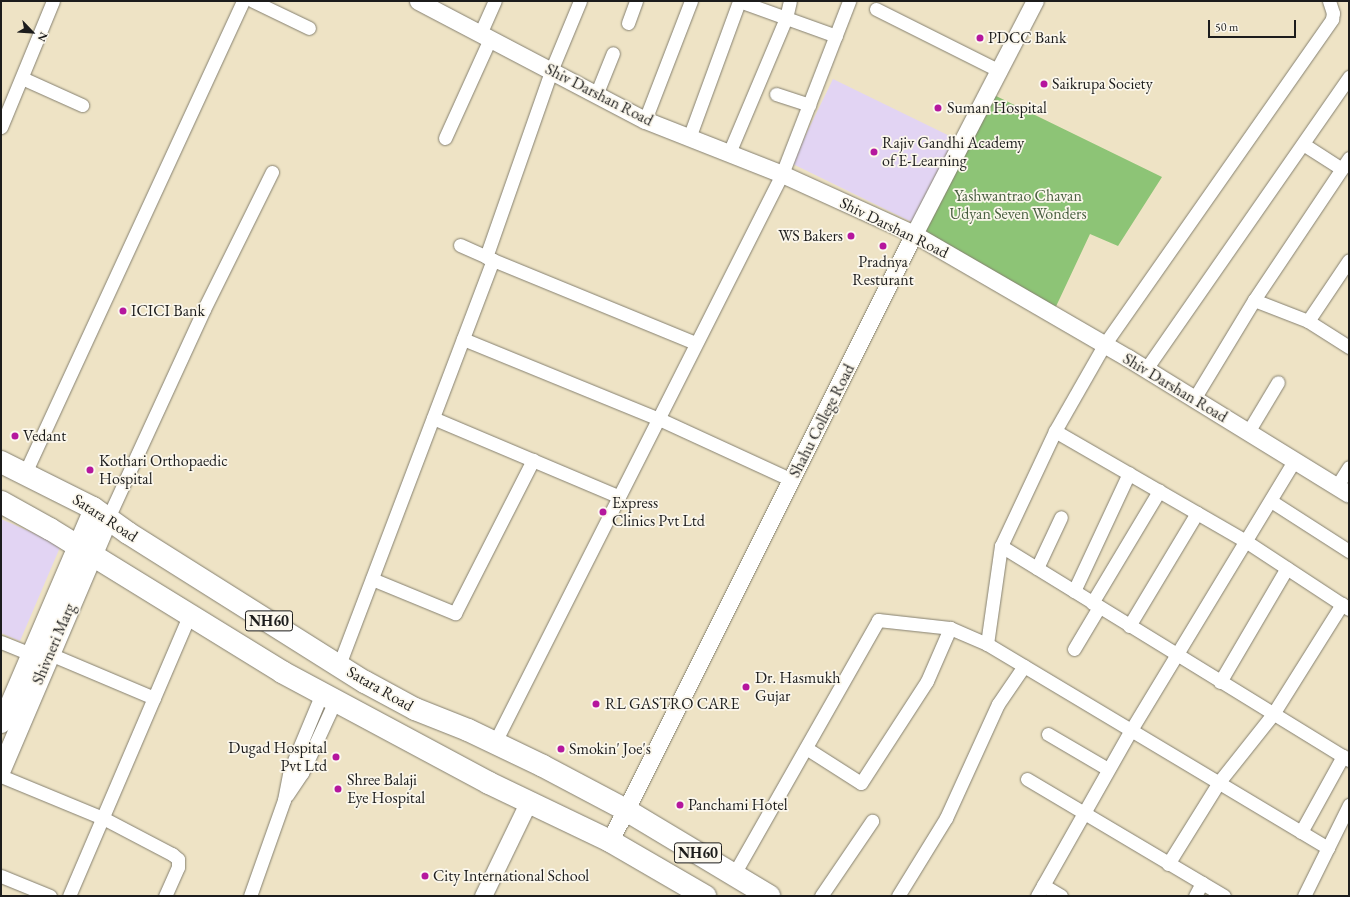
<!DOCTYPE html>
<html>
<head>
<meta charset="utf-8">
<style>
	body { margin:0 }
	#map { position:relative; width:1350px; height:897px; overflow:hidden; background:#eee3c5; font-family:"EB Garamond",serif }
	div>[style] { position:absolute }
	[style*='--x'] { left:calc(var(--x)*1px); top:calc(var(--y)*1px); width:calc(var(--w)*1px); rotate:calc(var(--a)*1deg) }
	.built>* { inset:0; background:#e2d4f3; transform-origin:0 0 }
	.green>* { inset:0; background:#8dc476 }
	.roads { filter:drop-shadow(0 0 1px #858070) drop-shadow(0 0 1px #858070) }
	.minor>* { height:13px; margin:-6.5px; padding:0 6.5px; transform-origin:6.5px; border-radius:6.5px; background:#fff }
	.tertiary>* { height:17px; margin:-8.5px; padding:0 8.5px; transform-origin:8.5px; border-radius:8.5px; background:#fff }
	.secondary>* { height:19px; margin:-9.5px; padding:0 9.5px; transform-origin:9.5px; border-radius:9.5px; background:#fff }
	.trunk>* { height:22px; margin:-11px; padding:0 11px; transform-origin:11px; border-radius:11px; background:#fff }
	.dots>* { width:11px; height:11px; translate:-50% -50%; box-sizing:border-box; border:2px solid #fbf7ec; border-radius:50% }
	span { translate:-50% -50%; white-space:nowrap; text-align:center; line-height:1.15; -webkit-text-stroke:3.5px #fbf7ec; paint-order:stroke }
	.shield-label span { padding:1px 3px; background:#fbf7ec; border:1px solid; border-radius:3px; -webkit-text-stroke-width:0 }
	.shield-label { font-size:15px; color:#1c1c1c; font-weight:700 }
	.poi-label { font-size:16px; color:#1c1c1c }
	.left { translate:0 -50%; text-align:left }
	.right { translate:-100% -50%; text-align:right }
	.street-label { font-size:16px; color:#1c1c1c }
	.park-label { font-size:16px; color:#495f40 }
	.frame { position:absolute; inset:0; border:2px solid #1c1c1c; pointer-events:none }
	.north { position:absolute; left:12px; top:12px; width:40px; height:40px; -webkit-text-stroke:3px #fbf7ec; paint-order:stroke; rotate:115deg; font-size:11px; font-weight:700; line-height:16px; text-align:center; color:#1c1c1c }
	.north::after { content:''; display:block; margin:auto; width:14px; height:18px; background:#1c1c1c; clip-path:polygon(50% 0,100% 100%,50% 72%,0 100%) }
	.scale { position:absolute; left:1208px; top:20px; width:88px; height:18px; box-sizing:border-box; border:2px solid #1c1c1c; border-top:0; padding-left:5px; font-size:12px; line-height:14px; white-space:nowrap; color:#1c1c1c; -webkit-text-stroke:3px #fbf7ec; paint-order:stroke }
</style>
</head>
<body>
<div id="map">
	<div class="built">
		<i style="left:833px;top:79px;width:135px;height:94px;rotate:26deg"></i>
		<i style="clip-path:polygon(1px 519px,61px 545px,20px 641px,1px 633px)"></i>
	</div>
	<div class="green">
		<i style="clip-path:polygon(990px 93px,1162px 177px,1118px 246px,1090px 234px,1052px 315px,914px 234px)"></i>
	</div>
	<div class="roads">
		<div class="minor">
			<i style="--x:253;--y:1;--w:62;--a:25.7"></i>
			<i style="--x:739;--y:1;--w:103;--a:19.8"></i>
			<i style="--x:876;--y:9;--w:139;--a:26.6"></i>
			<i style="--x:628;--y:23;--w:23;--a:-70"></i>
			<i style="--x:480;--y:34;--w:36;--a:-66"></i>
			<i style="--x:22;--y:78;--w:66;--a:24.2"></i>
			<i style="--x:776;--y:94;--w:35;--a:18"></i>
			<i style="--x:596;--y:95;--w:45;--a:-68"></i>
			<i style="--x:645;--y:120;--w:128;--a:-68.9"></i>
			<i style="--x:1;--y:127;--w:136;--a:-67.6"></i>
			<i style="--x:445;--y:138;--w:109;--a:-65.6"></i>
			<i style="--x:689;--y:138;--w:146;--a:-69.9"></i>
			<i style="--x:1303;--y:144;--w:46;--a:32.7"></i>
			<i style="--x:729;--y:153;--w:147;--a:-67.1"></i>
			<i style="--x:786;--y:18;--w:17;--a:-77"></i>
			<i style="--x:460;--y:245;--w:36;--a:24"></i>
			<i style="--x:486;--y:257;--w:197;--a:-70.7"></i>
			<i style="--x:551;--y:71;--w:76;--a:-67.5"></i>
			<i style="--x:1254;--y:300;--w:171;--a:-56.2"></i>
			<i style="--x:1308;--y:321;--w:73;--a:-56.1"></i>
			<i style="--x:463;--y:339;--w:209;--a:22.2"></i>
			<i style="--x:657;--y:418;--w:149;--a:24.7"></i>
			<i style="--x:1146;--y:369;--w:356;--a:-55.2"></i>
			<i style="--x:1194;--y:399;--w:116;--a:-58.8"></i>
			<i style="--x:1254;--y:300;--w:58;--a:21.3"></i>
			<i style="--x:1308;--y:321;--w:49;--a:32.4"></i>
			<i style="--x:433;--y:418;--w:201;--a:22.9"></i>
			<i style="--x:1055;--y:431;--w:222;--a:30"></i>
			<i style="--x:1247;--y:542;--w:122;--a:33.3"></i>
			<i style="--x:1248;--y:432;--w:58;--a:-59"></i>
			<i style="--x:25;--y:473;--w:520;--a:-65.21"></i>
			<i style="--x:1337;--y:486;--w:22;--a:-58"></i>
			<i style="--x:1271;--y:501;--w:93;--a:32.7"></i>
			<i style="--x:108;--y:518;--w:230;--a:-65.3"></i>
			<i style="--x:204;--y:309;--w:153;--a:-63.6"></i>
			<i style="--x:1001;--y:546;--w:409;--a:31.6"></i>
			<i style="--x:1037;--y:568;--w:56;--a:-64.8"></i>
			<i style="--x:372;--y:579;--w:90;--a:22.3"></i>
			<i style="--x:455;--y:613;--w:172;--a:-63"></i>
			<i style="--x:1074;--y:591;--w:130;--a:-65"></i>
			<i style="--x:1092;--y:603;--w:131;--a:-59.1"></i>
			<i style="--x:1129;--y:626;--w:132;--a:-59"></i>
			<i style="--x:1;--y:642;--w:31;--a:22"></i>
			<i style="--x:1074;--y:649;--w:49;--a:-59.2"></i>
			<i style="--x:50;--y:654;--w:113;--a:22.9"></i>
			<i style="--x:339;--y:665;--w:433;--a:-69.2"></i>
			<i style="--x:493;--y:260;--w:218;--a:22.3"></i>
			<i style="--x:1220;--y:682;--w:132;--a:-59.6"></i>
			<i style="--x:1048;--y:734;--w:69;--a:30.3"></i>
			<i style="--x:495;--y:742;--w:636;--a:-63.19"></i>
			<i style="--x:782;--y:174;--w:186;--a:-68.8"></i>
			<i style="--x:806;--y:748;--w:65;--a:32.5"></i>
			<i style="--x:861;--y:783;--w:121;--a:-57.1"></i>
			<i style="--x:927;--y:681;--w:58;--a:-66.5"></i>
			<i style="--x:1;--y:776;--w:110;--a:22.4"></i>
			<i style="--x:103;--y:818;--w:78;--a:27.6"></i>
			<i style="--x:172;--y:854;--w:8;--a:40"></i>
			<i style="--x:178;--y:859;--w:8;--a:90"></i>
			<i style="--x:178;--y:867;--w:32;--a:114"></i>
			<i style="--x:1027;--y:779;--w:229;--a:30.7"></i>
			<i style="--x:287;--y:795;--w:27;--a:-56"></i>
			<i style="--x:302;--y:773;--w:79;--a:-65.4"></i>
			<i style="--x:1301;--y:832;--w:87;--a:-61.1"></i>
			<i style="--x:1328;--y:848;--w:397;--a:-149.1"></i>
			<i style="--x:987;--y:644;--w:99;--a:-81.9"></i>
			<i style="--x:1001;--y:546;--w:127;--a:-64.8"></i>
			<i style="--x:1055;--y:431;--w:99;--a:-60.3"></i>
			<i style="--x:1104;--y:345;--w:398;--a:-55"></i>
			<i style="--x:1332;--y:19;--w:6;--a:-81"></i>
			<i style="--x:1333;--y:13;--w:13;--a:-108"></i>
			<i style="--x:1168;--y:864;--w:97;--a:-58.1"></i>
			<i style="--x:1219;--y:782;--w:87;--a:-51.5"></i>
			<i style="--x:1273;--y:714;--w:130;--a:-57.9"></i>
			<i style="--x:734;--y:874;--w:292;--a:-60.4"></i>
			<i style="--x:878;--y:620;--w:72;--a:6.3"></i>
			<i style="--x:950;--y:628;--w:40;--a:23.4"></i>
			<i style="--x:1;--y:876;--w:53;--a:22.2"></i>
			<i style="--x:1043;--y:885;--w:21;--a:31"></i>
			<i style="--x:69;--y:896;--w:305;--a:-66.8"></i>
			<i style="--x:250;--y:896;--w:102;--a:-70.5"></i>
			<i style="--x:284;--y:800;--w:31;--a:-79"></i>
			<i style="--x:290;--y:770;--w:83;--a:-67.4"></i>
			<i style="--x:821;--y:896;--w:91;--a:-55.8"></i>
			<i style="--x:898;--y:896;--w:92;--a:-58.4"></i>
			<i style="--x:946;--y:818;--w:125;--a:-65.5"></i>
			<i style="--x:998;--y:704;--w:46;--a:-55.6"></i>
			<i style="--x:1037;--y:896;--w:191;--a:-60.5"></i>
			<i style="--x:1131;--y:730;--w:315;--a:-58.8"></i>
			<i style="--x:1195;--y:896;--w:15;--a:-62"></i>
			<i style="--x:1304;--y:896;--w:102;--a:-63.7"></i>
		</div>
		<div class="tertiary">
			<i style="--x:418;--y:1;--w:256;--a:27.7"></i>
			<i style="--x:645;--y:120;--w:147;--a:21.5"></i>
			<i style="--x:782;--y:174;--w:145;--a:24.4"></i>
			<i style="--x:914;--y:234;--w:247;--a:30.1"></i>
			<i style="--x:1128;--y:358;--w:259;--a:31.6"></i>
			<i style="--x:610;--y:841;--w:679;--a:-63.4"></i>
			<i style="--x:914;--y:234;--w:263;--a:-62.6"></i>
			<i style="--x:483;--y:896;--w:106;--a:-64.2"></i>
		</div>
		<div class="secondary">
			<i style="--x:1;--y:723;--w:234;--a:-66.8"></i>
			<i style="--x:1;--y:769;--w:273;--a:-66.9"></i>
		</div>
		<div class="trunk">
			<i style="--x:1;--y:462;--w:103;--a:26.6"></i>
			<i style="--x:93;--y:508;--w:43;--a:35.5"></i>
			<i style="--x:128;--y:533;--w:280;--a:32.2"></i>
			<i style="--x:365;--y:682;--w:57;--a:28.4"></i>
			<i style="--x:415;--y:709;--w:57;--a:21.6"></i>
			<i style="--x:468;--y:730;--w:83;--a:25.6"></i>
			<i style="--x:543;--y:766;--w:94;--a:27.9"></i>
			<i style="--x:626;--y:810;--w:167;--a:31"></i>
			<i style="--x:1;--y:502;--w:56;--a:28.9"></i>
			<i style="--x:50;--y:529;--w:273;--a:31.6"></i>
			<i style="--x:282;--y:672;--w:235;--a:28.2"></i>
			<i style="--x:489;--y:783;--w:134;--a:25.6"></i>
			<i style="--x:610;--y:841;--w:110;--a:30.1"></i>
		</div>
	</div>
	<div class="dots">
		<i style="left:980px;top:38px;background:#b5179e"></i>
		<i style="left:1044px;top:84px;background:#b5179e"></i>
		<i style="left:938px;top:108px;background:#b5179e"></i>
		<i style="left:874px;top:152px;background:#b5179e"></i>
		<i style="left:851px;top:236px;background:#b5179e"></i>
		<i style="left:883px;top:246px;background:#b5179e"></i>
		<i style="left:123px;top:311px;background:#b5179e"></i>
		<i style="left:15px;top:436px;background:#b5179e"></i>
		<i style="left:90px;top:470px;background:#b5179e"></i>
		<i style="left:603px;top:512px;background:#b5179e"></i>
		<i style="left:746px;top:687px;background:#b5179e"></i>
		<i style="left:596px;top:704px;background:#b5179e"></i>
		<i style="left:561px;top:749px;background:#b5179e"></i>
		<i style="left:336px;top:757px;background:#b5179e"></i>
		<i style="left:338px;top:789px;background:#b5179e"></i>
		<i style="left:680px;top:805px;background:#b5179e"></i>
		<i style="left:425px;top:876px;background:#b5179e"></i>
	</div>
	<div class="shield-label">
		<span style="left:269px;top:621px">NH60</span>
		<span style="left:698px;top:853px">NH60</span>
	</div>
	<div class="poi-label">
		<span class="left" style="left:988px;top:38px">PDCC Bank</span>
		<span class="left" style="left:1052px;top:84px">Saikrupa Society</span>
		<span class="left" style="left:947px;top:108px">Suman Hospital</span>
		<span class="left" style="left:882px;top:152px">Rajiv Gandhi Academy<br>of E-Learning</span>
		<span class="right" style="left:843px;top:236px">WS Bakers</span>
		<span style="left:883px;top:271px">Pradnya<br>Resturant</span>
		<span class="left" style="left:131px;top:311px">ICICI Bank</span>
		<span class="left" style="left:23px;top:436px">Vedant</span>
		<span class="left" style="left:99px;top:470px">Kothari Orthopaedic<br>Hospital</span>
		<span class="left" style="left:612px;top:512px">Express<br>Clinics Pvt Ltd</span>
		<span class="left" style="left:755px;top:687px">Dr. Hasmukh<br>Gujar</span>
		<span class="left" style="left:605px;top:704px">RL GASTRO CARE</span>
		<span class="right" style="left:327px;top:757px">Dugad Hospital<br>Pvt Ltd</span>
		<span class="left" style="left:569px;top:749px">Smokin' Joe's</span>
		<span class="left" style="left:347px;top:789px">Shree Balaji<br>Eye Hospital</span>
		<span class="left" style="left:688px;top:805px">Panchami Hotel</span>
		<span class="left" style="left:433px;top:876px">City International School</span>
	</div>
	<div class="street-label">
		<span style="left:599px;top:95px;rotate:27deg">Shiv Darshan Road</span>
		<span style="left:894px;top:228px;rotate:26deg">Shiv Darshan Road</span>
		<span style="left:1175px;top:388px;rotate:31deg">Shiv Darshan Road</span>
		<span style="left:822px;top:421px;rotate:-63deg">Shahu College Road</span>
		<span style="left:105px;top:518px;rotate:33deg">Satara Road</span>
		<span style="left:54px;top:644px;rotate:-67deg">Shivneri Marg</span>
		<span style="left:380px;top:689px;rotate:30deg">Satara Road</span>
	</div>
	<div class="park-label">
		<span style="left:1018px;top:205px">Yashwantrao Chavan<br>Udyan Seven Wonders</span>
	</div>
	<div class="frame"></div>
	<div class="north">N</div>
	<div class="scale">50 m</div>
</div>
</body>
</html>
